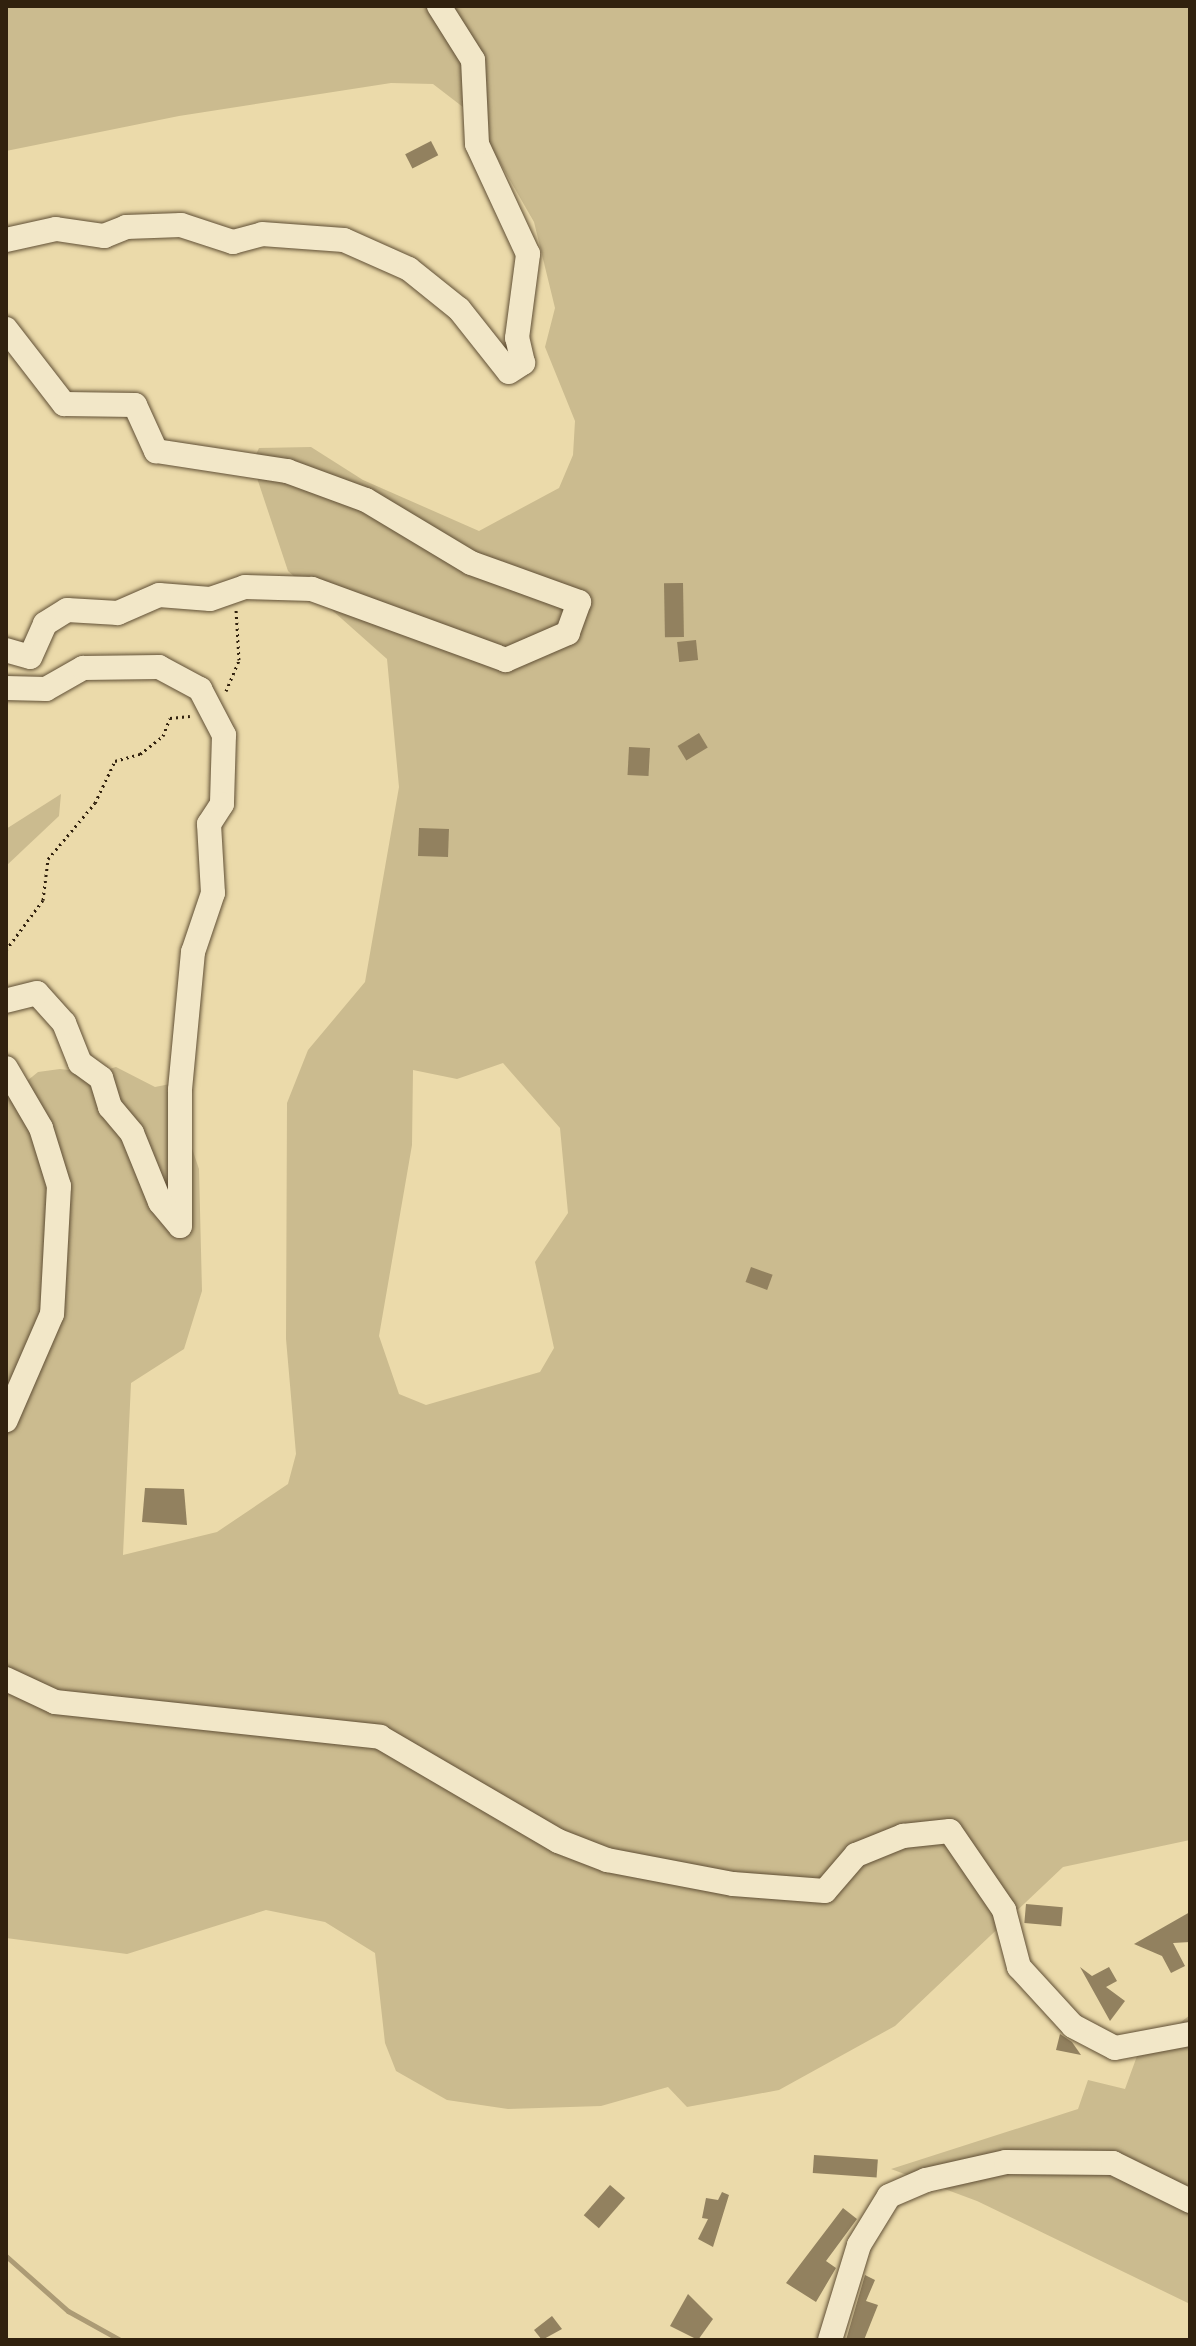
<!DOCTYPE html>
<html>
<head>
<meta charset="utf-8">
<style>
	body { margin:0 }
	#map { position:relative; width:1196px; height:2346px; overflow:hidden; background:#ebdaaa; font-family:"Libre Bodoni",serif }
	div>[style] { position:absolute }
	[style*='--x'] { left:calc(var(--x)*1px); top:calc(var(--y)*1px); width:calc(var(--w)*1px); rotate:calc(var(--a)*1deg) }
	.green>* { inset:0; background:#cbbb8f }
	.stream>* { height:5px; margin:-2.5px; padding:0 2.5px; transform-origin:2.5px; border-radius:2.5px; background:#ac9b75 }
	.building>* { inset:0; background:#92815f; transform-origin:0 0 }
	.path>* { height:3px; margin-top:-1.5px; transform-origin:0; background:repeating-linear-gradient(90deg,#31210e 0 2px,transparent 0 6px) }
	.roads { filter:drop-shadow(0 0 2px #604f35) drop-shadow(0 0 2px #604f35) }
	.minor>* { height:24px; margin:-12px; padding:0 12px; transform-origin:12px; border-radius:12px; background:#f2e7c8 }
	span { translate:-50% -50%; white-space:nowrap; text-align:center; line-height:1.15; -webkit-text-stroke:7px #f2e7c8; paint-order:stroke }
	.frame { position:absolute; inset:0; border:8px solid #31210e; pointer-events:none }
</style>
</head>
<body>
<div id="map">
	<div class="green">
		<i style="clip-path:polygon(evenodd,6px 6px,1190px 6px,1190px 1840px,1063px 1867px,895px 2026px,779px 2090px,687px 2107px,668px 2087px,601px 2106px,508px 2109px,447px 2100px,396px 2071px,385px 2043px,375px 1953px,325px 1922px,266px 1910px,127px 1954px,6px 1938px,6px 1098px,38px 1072px,60px 1069px,96px 1073px,116px 1067px,155px 1087px,170px 1084px,199px 1169px,202px 1291px,184px 1349px,131px 1383px,123px 1555px,217px 1532px,288px 1484px,296px 1454px,286px 1339px,287px 1103px,308px 1050px,365px 982px,399px 787px,387px 659px,288px 571px,252px 463px,259px 448px,311px 447px,363px 480px,479px 531px,559px 488px,573px 455px,575px 421px,545px 347px,555px 308px,534px 222px,472px 114px,433px 84px,391px 83px,179px 116px,6px 151px,6px 6px,503px 1063px,560px 1128px,568px 1213px,535px 1262px,554px 1348px,540px 1372px,426px 1405px,399px 1394px,379px 1336px,412px 1145px,413px 1070px,457px 1079px,503px 1063px)"></i>
		<i style="clip-path:polygon(61px 794px,59px 816px,6px 866px,6px 829px)"></i>
		<i style="clip-path:polygon(1190px 2015px,1190px 2304px,977px 2201px,891px 2169px,1078px 2109px,1088px 2080px,1125px 2089px,1137px 2056px)"></i>
	</div>
	<div class="stream">
		<i style="--x:6;--y:2256;--w:83;--a:41.6"></i>
		<i style="--x:68;--y:2311;--w:60;--a:29.1"></i>
	</div>
	<div class="building">
		<i style="left:431px;top:141px;width:16px;height:29px;rotate:63deg"></i>
		<i style="left:683px;top:583px;width:54px;height:19px;rotate:89deg"></i>
		<i style="left:696px;top:640px;width:20px;height:19px;rotate:84deg"></i>
		<i style="left:699px;top:733px;width:17px;height:25px;rotate:59deg"></i>
		<i style="left:629px;top:747px;width:21px;height:28px;rotate:3deg"></i>
		<i style="left:419px;top:828px;width:30px;height:28px;rotate:2deg"></i>
		<i style="left:751px;top:1267px;width:23px;height:16px;rotate:20deg"></i>
		<i style="clip-path:polygon(145px 1488px,184px 1489px,187px 1525px,142px 1522px)"></i>
		<i style="left:1026px;top:1904px;width:37px;height:19px;rotate:5deg"></i>
		<i style="clip-path:polygon(1190px 1912px,1190px 1942px,1173px 1943px,1185px 1966px,1171px 1973px,1162px 1956px,1134px 1944px)"></i>
		<i style="clip-path:polygon(1080px 1967px,1092px 1976px,1109px 1967px,1117px 1981px,1106px 1987px,1125px 2001px,1110px 2021px)"></i>
		<i style="clip-path:polygon(1060px 2034px,1072px 2042px,1081px 2055px,1056px 2050px)"></i>
		<i style="left:814px;top:2155px;width:64px;height:18px;rotate:4deg"></i>
		<i style="left:610px;top:2185px;width:20px;height:40px;rotate:41deg"></i>
		<i style="clip-path:polygon(722px 2192px,729px 2195px,713px 2247px,698px 2239px,708px 2219px,702px 2218px,706px 2198px,718px 2200px)"></i>
		<i style="clip-path:polygon(843px 2208px,857px 2219px,826px 2261px,836px 2268px,816px 2302px,786px 2283px)"></i>
		<i style="clip-path:polygon(865px 2275px,875px 2280px,866px 2301px,878px 2305px,864px 2340px,846px 2340px)"></i>
		<i style="clip-path:polygon(688px 2294px,713px 2319px,698px 2340px,670px 2326px)"></i>
		<i style="clip-path:polygon(552px 2316px,562px 2329px,542px 2340px,534px 2330px)"></i>
	</div>
	<div class="path">
		<i style="--x:226;--y:691;--w:34;--a:-67"></i>
		<i style="--x:239;--y:660;--w:50;--a:-93.4"></i>
		<i style="--x:6;--y:950;--w:62;--a:-53.5"></i>
		<i style="--x:43;--y:900;--w:41;--a:-83"></i>
		<i style="--x:48;--y:859;--w:73;--a:-50"></i>
		<i style="--x:95;--y:803;--w:47;--a:-64.5"></i>
		<i style="--x:115;--y:761;--w:26;--a:-16"></i>
		<i style="--x:140;--y:754;--w:29;--a:-38"></i>
		<i style="--x:163;--y:736;--w:19;--a:-69"></i>
		<i style="--x:170;--y:718;--w:20;--a:-6"></i>
		<i style="--x:6;--y:968;--w:3;--a:90"></i>
	</div>
	<div class="roads">
		<div class="minor">
			<i style="--x:6;--y:240;--w:51;--a:-12.4"></i>
			<i style="--x:56;--y:229;--w:49;--a:8.3"></i>
			<i style="--x:104;--y:236;--w:24;--a:-22"></i>
			<i style="--x:126;--y:227;--w:55;--a:-2.1"></i>
			<i style="--x:181;--y:225;--w:55;--a:18.1"></i>
			<i style="--x:233;--y:242;--w:30;--a:-15"></i>
			<i style="--x:262;--y:234;--w:82;--a:4.2"></i>
			<i style="--x:344;--y:240;--w:71;--a:24"></i>
			<i style="--x:409;--y:269;--w:64;--a:38.7"></i>
			<i style="--x:459;--y:309;--w:80;--a:51.6"></i>
			<i style="--x:509;--y:372;--w:17;--a:-33"></i>
			<i style="--x:523;--y:363;--w:26;--a:-103"></i>
			<i style="--x:517;--y:338;--w:85;--a:-82.5"></i>
			<i style="--x:528;--y:254;--w:121;--a:-114.9"></i>
			<i style="--x:477;--y:144;--w:84;--a:-92.7"></i>
			<i style="--x:473;--y:60;--w:64;--a:-122.2"></i>
			<i style="--x:6;--y:329;--w:95;--a:52.3"></i>
			<i style="--x:64;--y:404;--w:71;--a:0.8"></i>
			<i style="--x:135;--y:405;--w:51;--a:65.5"></i>
			<i style="--x:156;--y:451;--w:133;--a:8.7"></i>
			<i style="--x:287;--y:471;--w:84;--a:20.2"></i>
			<i style="--x:366;--y:500;--w:122;--a:31"></i>
			<i style="--x:471;--y:563;--w:115;--a:19.9"></i>
			<i style="--x:579;--y:602;--w:33;--a:110"></i>
			<i style="--x:568;--y:633;--w:68;--a:156.5"></i>
			<i style="--x:506;--y:660;--w:207;--a:-159.9"></i>
			<i style="--x:312;--y:589;--w:67;--a:-178.3"></i>
			<i style="--x:245;--y:587;--w:37;--a:161"></i>
			<i style="--x:210;--y:599;--w:51;--a:-175.5"></i>
			<i style="--x:159;--y:595;--w:45;--a:156.3"></i>
			<i style="--x:118;--y:613;--w:51;--a:-176.6"></i>
			<i style="--x:67;--y:610;--w:26;--a:148"></i>
			<i style="--x:45;--y:624;--w:36;--a:114"></i>
			<i style="--x:30;--y:657;--w:25;--a:-164"></i>
			<i style="--x:6;--y:688;--w:40;--a:1.4"></i>
			<i style="--x:46;--y:689;--w:43;--a:-29.6"></i>
			<i style="--x:83;--y:668;--w:76;--a:-0.8"></i>
			<i style="--x:159;--y:667;--w:47;--a:28.2"></i>
			<i style="--x:200;--y:689;--w:52;--a:62.4"></i>
			<i style="--x:224;--y:735;--w:69;--a:91.7"></i>
			<i style="--x:222;--y:804;--w:24;--a:123"></i>
			<i style="--x:209;--y:824;--w:69;--a:86.7"></i>
			<i style="--x:213;--y:893;--w:62;--a:108.7"></i>
			<i style="--x:193;--y:952;--w:139;--a:95.4"></i>
			<i style="--x:180;--y:1090;--w:136;--a:90"></i>
			<i style="--x:180;--y:1226;--w:31;--a:-130"></i>
			<i style="--x:160;--y:1202;--w:74;--a:-112.1"></i>
			<i style="--x:132;--y:1133;--w:34;--a:-130"></i>
			<i style="--x:110;--y:1107;--w:30;--a:-107"></i>
			<i style="--x:101;--y:1078;--w:26;--a:-144"></i>
			<i style="--x:80;--y:1063;--w:43;--a:-111.8"></i>
			<i style="--x:64;--y:1023;--w:40;--a:-132"></i>
			<i style="--x:37;--y:993;--w:32;--a:166"></i>
			<i style="--x:6;--y:1068;--w:69;--a:59.7"></i>
			<i style="--x:41;--y:1128;--w:61;--a:72.8"></i>
			<i style="--x:59;--y:1186;--w:128;--a:93.1"></i>
			<i style="--x:52;--y:1314;--w:116;--a:113.5"></i>
			<i style="--x:6;--y:1679;--w:54;--a:25.1"></i>
			<i style="--x:55;--y:1702;--w:327;--a:6.1"></i>
			<i style="--x:380;--y:1737;--w:206;--a:30.3"></i>
			<i style="--x:558;--y:1841;--w:53;--a:21.2"></i>
			<i style="--x:607;--y:1860;--w:128;--a:10.8"></i>
			<i style="--x:733;--y:1884;--w:92;--a:4.4"></i>
			<i style="--x:825;--y:1891;--w:48;--a:-49.3"></i>
			<i style="--x:856;--y:1855;--w:51;--a:-22"></i>
			<i style="--x:903;--y:1836;--w:47;--a:-6.1"></i>
			<i style="--x:950;--y:1831;--w:96;--a:55.6"></i>
			<i style="--x:1004;--y:1910;--w:59;--a:75.3"></i>
			<i style="--x:1019;--y:1967;--w:80;--a:47.5"></i>
			<i style="--x:1073;--y:2026;--w:47;--a:27.6"></i>
			<i style="--x:1115;--y:2048;--w:76;--a:-10.6"></i>
			<i style="--x:830;--y:2340;--w:99;--a:-73"></i>
			<i style="--x:859;--y:2245;--w:57;--a:-58.5"></i>
			<i style="--x:889;--y:2196;--w:40;--a:-23.4"></i>
			<i style="--x:926;--y:2180;--w:82;--a:-12.7"></i>
			<i style="--x:1006;--y:2162;--w:107;--a:0.5"></i>
			<i style="--x:1113;--y:2163;--w:86;--a:26.3"></i>
		</div>
	</div>
	<div class="frame"></div>
</div>
</body>
</html>
